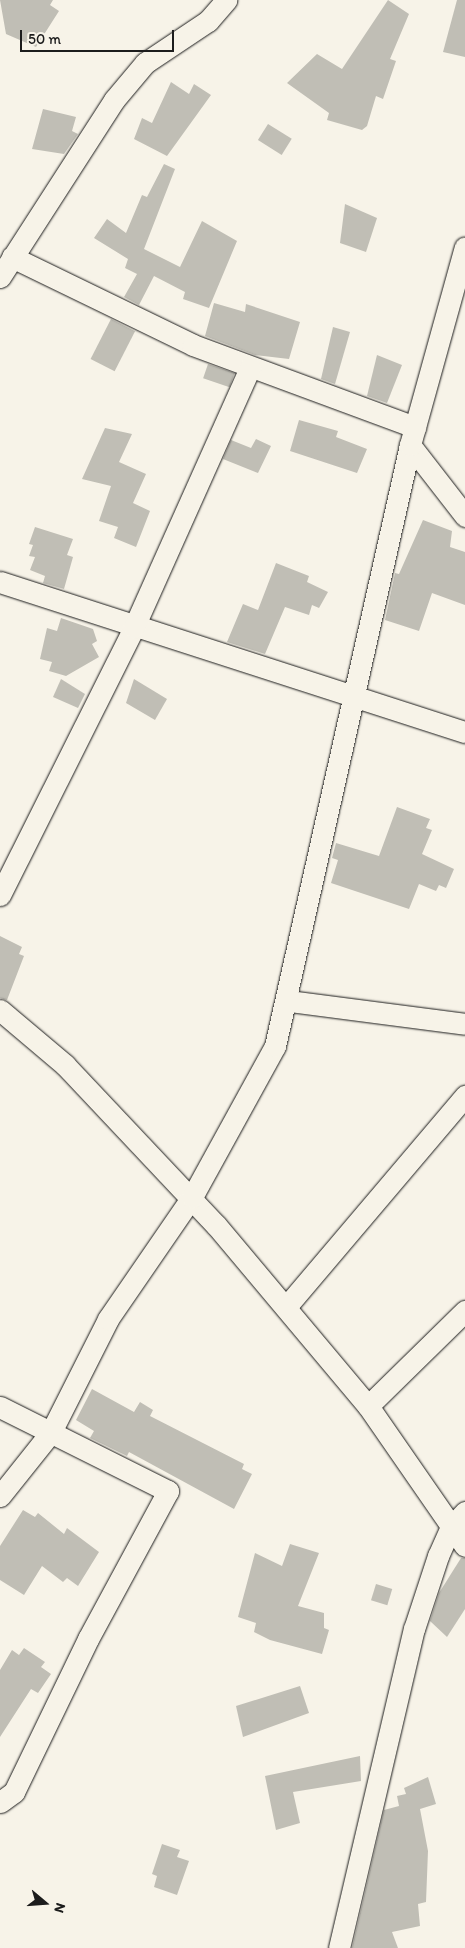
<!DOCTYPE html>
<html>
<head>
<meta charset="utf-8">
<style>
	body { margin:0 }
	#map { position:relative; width:465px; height:1948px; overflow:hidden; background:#f7f3e8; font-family:Itim,sans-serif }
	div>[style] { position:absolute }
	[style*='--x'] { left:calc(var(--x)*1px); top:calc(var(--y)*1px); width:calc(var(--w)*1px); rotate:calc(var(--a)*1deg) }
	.building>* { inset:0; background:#c0beb5; transform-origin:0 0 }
	.roads { filter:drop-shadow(0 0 1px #1c1c1c) drop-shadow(0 0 1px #1c1c1c) }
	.minor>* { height:21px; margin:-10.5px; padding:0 10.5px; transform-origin:10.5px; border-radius:10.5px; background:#f7f3e8 }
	span { translate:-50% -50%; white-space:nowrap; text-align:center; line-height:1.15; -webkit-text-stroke:4px #f7f3e8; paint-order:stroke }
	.north { position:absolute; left:20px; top:1878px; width:50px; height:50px; -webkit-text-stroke:4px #f7f3e8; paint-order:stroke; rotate:108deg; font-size:14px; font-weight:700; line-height:20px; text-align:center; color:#1c1c1c }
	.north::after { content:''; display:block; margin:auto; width:18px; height:22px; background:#1c1c1c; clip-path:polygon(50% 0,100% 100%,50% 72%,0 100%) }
	.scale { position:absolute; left:20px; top:30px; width:154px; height:22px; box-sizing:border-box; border:2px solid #1c1c1c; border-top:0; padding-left:6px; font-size:15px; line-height:18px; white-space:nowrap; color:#1c1c1c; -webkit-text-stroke:4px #f7f3e8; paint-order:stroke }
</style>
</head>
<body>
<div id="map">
	<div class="building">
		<i style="clip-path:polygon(0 0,53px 0,50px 5px,59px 11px,36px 47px,6px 34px)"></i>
		<i style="clip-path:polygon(388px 0,409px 14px,390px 59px,396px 61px,383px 99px,376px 96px,367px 126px,362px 130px,327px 120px,329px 113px,287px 83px,317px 54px,342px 69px)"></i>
		<i style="clip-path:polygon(457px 0,465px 0,465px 57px,443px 52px)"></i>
		<i style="clip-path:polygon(171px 82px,189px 94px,194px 84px,211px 95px,167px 156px,134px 139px,142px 118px,152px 123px)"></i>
		<i style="clip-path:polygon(43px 109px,76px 117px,72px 131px,78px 134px,64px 154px,32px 149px)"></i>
		<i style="left:268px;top:124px;width:28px;height:19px;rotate:32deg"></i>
		<i style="clip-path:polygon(164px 164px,175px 169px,144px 249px,180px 267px,202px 221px,237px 241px,209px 308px,183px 299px,185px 292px,154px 276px,139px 305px,124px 297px,137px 274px,125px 268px,128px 259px,94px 238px,107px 219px,126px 233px,142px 195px,147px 197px)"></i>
		<i style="clip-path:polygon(345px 204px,377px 218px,366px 252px,340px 243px)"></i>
		<i style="clip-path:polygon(214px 303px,245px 312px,246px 304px,300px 322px,289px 359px,255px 355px,205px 336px)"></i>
		<i style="left:111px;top:319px;width:27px;height:45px;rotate:27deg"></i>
		<i style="clip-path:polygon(333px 327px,350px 332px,335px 384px,321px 379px)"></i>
		<i style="clip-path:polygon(377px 355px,402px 365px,387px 403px,367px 396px)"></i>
		<i style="left:208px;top:364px;width:28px;height:15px;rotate:19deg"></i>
		<i style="clip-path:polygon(299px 420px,338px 431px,336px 437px,367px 449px,357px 473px,290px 451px)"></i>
		<i style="clip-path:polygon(105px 428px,132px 434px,119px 462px,146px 474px,133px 503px,150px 511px,136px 547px,114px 538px,118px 527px,99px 521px,111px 486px,82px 479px)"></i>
		<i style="clip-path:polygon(256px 439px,271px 446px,258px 473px,223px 459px,231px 440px,251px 448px)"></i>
		<i style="clip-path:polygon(423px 520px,452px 531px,450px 547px,465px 552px,465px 605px,432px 593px,419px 631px,385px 620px,395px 573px,399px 574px)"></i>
		<i style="clip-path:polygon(35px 527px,73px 539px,67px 555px,73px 557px,64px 589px,43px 583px,45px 576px,30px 570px,35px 557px,29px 556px,33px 545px,29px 544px)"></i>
		<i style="clip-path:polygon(276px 563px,309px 576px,307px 582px,328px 592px,319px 608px,312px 605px,309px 615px,285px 607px,265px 654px,227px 642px,243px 604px,258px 610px)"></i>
		<i style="clip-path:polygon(61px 618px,93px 629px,97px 641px,92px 644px,99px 657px,66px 676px,49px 671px,52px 662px,40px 659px,47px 628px,57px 631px)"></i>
		<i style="clip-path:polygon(61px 679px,85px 694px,78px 708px,53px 697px)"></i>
		<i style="clip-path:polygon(134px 679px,167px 699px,155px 720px,126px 703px)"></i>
		<i style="clip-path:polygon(397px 807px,430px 819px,426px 828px,432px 830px,422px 854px,454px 869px,446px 888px,439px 885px,436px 891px,419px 884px,409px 909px,331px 883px,338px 860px,332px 858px,336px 843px,379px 856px)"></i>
		<i style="clip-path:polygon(0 936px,22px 947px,19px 954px,24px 956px,7px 1000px,0 998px)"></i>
		<i style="clip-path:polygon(92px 1389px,134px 1412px,140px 1402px,153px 1410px,150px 1416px,244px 1464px,242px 1469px,252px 1474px,234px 1509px,129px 1452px,127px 1456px,90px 1438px,94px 1431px,76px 1420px)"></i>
		<i style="clip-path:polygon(23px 1510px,35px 1517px,38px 1513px,64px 1534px,67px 1528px,99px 1552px,78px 1586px,67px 1578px,63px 1582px,42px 1566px,24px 1595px,0 1580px,0 1546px)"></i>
		<i style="clip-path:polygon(290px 1544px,319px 1553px,298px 1606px,324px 1613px,324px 1628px,329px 1630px,322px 1654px,270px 1640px,254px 1632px,256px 1623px,238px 1617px,255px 1553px,282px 1566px)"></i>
		<i style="clip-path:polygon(461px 1558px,465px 1558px,465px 1609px,447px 1637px,430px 1621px,439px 1593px)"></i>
		<i style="left:376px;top:1584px;width:17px;height:17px;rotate:17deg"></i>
		<i style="clip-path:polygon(24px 1648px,45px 1662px,41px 1667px,51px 1674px,38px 1693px,31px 1689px,0 1737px,0 1670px,12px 1650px,19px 1655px)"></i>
		<i style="clip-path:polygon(300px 1686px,309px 1713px,243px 1737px,236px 1706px)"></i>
		<i style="clip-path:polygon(360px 1756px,361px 1781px,293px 1792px,300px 1823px,276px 1830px,265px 1776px)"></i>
		<i style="clip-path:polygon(428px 1777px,436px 1804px,420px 1809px,428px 1851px,426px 1902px,418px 1904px,420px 1926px,392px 1932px,398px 1948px,352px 1948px,384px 1810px,399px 1806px,397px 1796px,406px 1794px,404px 1788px)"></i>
		<i style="clip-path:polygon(162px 1844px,180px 1850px,177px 1857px,189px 1861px,177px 1895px,154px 1887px,157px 1876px,152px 1874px)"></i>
	</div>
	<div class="roads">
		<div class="minor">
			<i style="--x:12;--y:257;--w:201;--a:25.9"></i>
			<i style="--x:193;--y:345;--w:237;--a:20.3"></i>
			<i style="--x:0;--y:277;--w:211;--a:-57.2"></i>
			<i style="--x:114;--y:100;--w:48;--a:-50"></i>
			<i style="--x:145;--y:63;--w:76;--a:-33.7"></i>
			<i style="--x:208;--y:21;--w:28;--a:-49"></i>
			<i style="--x:410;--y:445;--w:90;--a:52.2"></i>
			<i style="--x:0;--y:582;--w:489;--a:17.9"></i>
			<i style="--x:0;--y:895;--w:300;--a:-63.4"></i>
			<i style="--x:134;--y:627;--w:284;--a:-65.9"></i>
			<i style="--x:289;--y:1001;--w:177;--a:7.4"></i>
			<i style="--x:0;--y:1010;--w:85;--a:40.2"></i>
			<i style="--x:65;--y:1065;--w:220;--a:46.7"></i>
			<i style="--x:216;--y:1225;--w:236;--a:50"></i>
			<i style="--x:368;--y:1406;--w:170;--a:55.3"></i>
			<i style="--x:286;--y:1307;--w:277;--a:-49.7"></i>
			<i style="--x:368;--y:1406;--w:136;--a:-44.4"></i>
			<i style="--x:0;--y:1407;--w:188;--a:26.6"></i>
			<i style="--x:168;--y:1491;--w:168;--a:118.4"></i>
			<i style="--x:88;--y:1639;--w:170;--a:115.8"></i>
			<i style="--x:14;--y:1792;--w:17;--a:144"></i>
			<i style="--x:0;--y:1496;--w:82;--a:-51.4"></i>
			<i style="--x:51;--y:1432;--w:127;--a:-63.2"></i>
			<i style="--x:108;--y:1319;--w:148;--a:-55.5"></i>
			<i style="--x:192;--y:1197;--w:172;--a:-61.2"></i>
			<i style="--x:275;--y:1046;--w:616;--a:-77.34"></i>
			<i style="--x:410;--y:445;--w:205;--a:-74.5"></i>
			<i style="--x:339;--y:1948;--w:328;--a:-76.8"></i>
			<i style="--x:414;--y:1629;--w:77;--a:-71.8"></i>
			<i style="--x:438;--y:1556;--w:32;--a:-66"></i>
			<i style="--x:451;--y:1527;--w:21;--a:-47"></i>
		</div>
	</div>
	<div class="north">N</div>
	<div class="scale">50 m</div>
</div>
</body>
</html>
